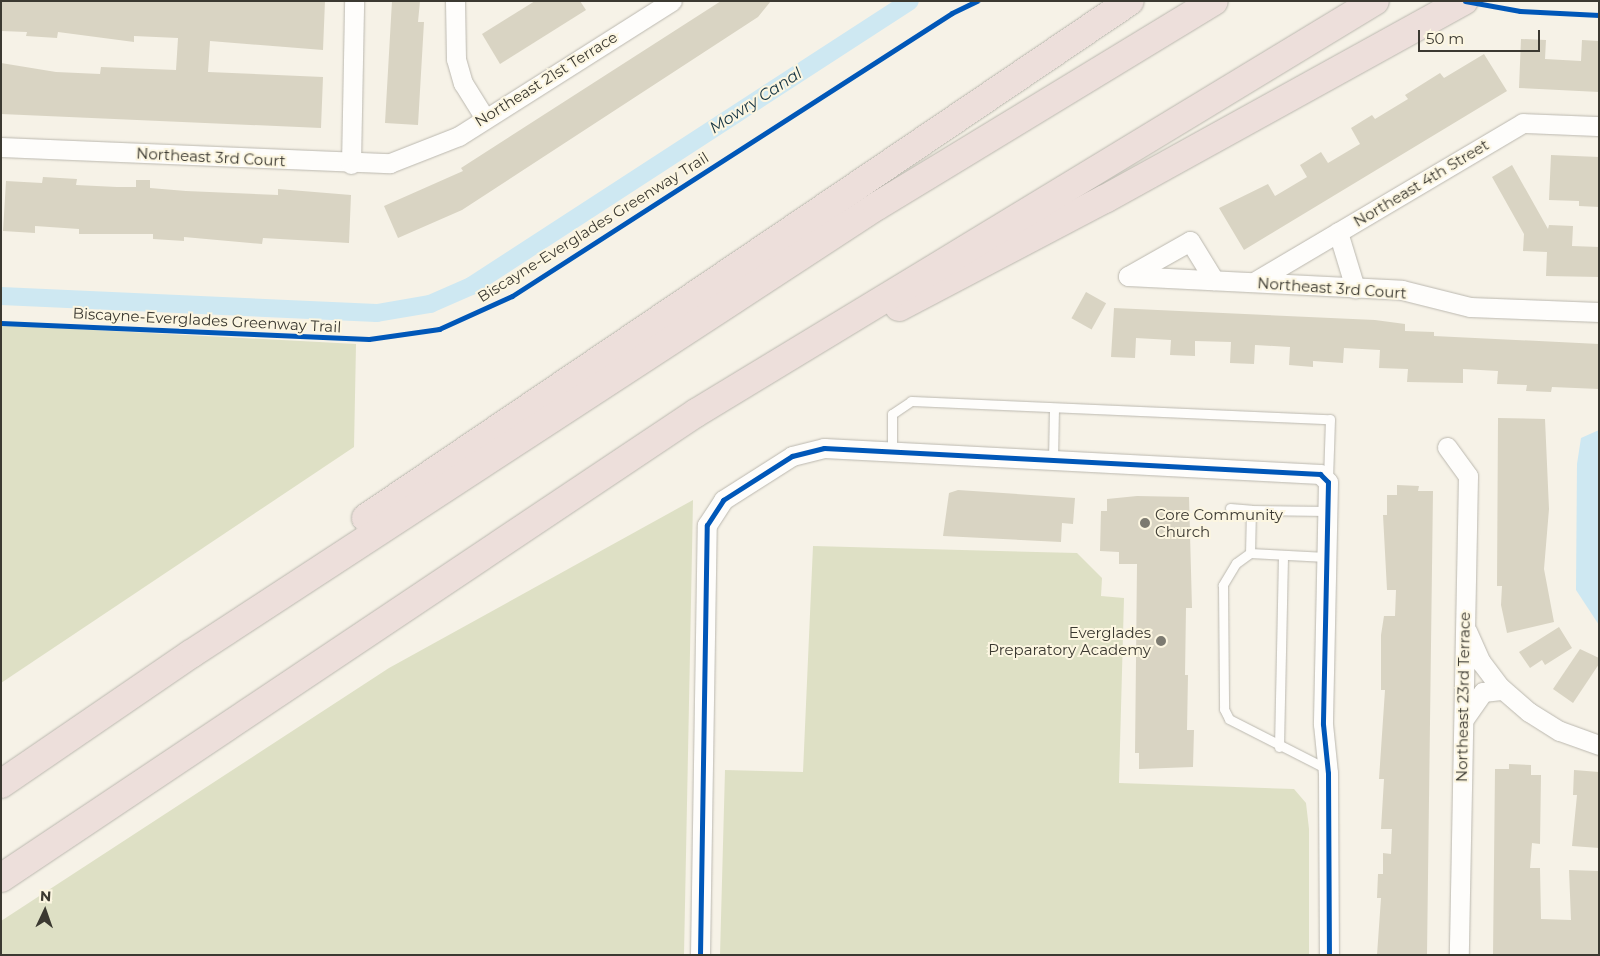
<!DOCTYPE html>
<html>
<head>
<meta charset="utf-8">
<style>
	body { margin:0 }
	#map { position:relative; width:1600px; height:956px; overflow:hidden; background:#f6f2e7; font-family:Montserrat,sans-serif }
	div>[style] { position:absolute }
	[style*='--x'] { left:calc(var(--x)*1px); top:calc(var(--y)*1px); width:calc(var(--w)*1px); rotate:calc(var(--a)*1deg) }
	.green>* { inset:0; background:#dee0c5 }
	.water>* { inset:0; background:#cee8f2 }
	.canal>* { height:18px; margin:-9px; padding:0 9px; transform-origin:9px; border-radius:9px; background:#cee8f2 }
	.building>* { inset:0; background:#d9d4c3; transform-origin:0 0 }
	.roads { filter:drop-shadow(0 0 1px #bbb8af) drop-shadow(0 0 1px #bbb8af) }
	.lane>* { height:9px; margin:-4.5px; padding:0 4.5px; transform-origin:4.5px; border-radius:4.5px; background:#fefdfb }
	.street>* { height:19px; margin:-9.5px; padding:0 9.5px; transform-origin:9.5px; border-radius:9.5px; background:#fefdfb }
	.highway>* { height:28px; margin:-14px; padding:0 14px; transform-origin:14px; border-radius:14px; background:#eddfdb }
	.cycleway>* { height:5px; margin:-2.5px; padding:0 2.5px; transform-origin:2.5px; border-radius:2.5px; background:#0057b8 }
	.dots>* { width:14px; height:14px; translate:-50% -50%; box-sizing:border-box; border:2px solid #fcf6e1; border-radius:50% }
	span { translate:-50% -50%; white-space:nowrap; text-align:center; line-height:1.15; -webkit-text-stroke:4px #fcf6e1; paint-order:stroke }
	.street-label { font-size:15px; color:#3b3931 }
	.poi-label { font-size:15px; color:#3b3931 }
	.left { translate:0 -50%; text-align:left }
	.right { translate:-100% -50%; text-align:right }
	.water-label { font-size:16px; color:#153442; font-style:italic }
	.frame { position:absolute; inset:0; border:2px solid #3b3931; pointer-events:none }
	.north { position:absolute; left:20px; top:886px; width:50px; height:50px; -webkit-text-stroke:4px #fcf6e1; paint-order:stroke; rotate:3deg; font-size:14px; font-weight:700; line-height:20px; text-align:center; color:#3b3931 }
	.north::after { content:''; display:block; margin:auto; width:18px; height:22px; background:#3b3931; clip-path:polygon(50% 0,100% 100%,50% 72%,0 100%) }
	.scale { position:absolute; left:1418px; top:30px; width:122px; height:22px; box-sizing:border-box; border:2px solid #3b3931; border-top:0; padding-left:6px; font-size:15px; line-height:18px; white-space:nowrap; color:#3b3931; -webkit-text-stroke:4px #fcf6e1; paint-order:stroke }
</style>
</head>
<body>
<div id="map">
	<div class="green">
		<i style="clip-path:polygon(1px 325px,356px 344px,354px 447px,1px 683px)"></i>
		<i style="clip-path:polygon(693px 500px,684px 955px,1px 955px,1px 921px,389px 668px)"></i>
		<i style="clip-path:polygon(813px 546px,1077px 553px,1102px 578px,1101px 596px,1124px 598px,1119px 783px,1294px 789px,1306px 803px,1309px 829px,1309px 955px,720px 955px,725px 770px,803px 772px)"></i>
	</div>
	<div class="water">
		<i style="clip-path:polygon(1599px 430px,1599px 625px,1576px 590px,1577px 464px,1581px 438px)"></i>
	</div>
	<div class="canal">
		<i style="--x:1;--y:296;--w:376;--a:2.6"></i>
		<i style="--x:377;--y:313;--w:54;--a:-9.6"></i>
		<i style="--x:430;--y:304;--w:45;--a:-23.7"></i>
		<i style="--x:471;--y:286;--w:523;--a:-32.99"></i>
	</div>
	<div class="building">
		<i style="clip-path:polygon(1px 1px,325px 1px,323px 50px,210px 41px,208px 72px,323px 77px,321px 128px,1px 114px,1px 63px,56px 72px,100px 74px,101px 67px,176px 70px,178px 38px,134px 36px,134px 42px,58px 32px,57px 38px,26px 36px,27px 32px,1px 31px)"></i>
		<i style="clip-path:polygon(392px 1px,420px 1px,418px 22px,424px 22px,418px 125px,385px 123px)"></i>
		<i style="clip-path:polygon(535px 1px,580px 1px,586px 10px,500px 64px,482px 34px)"></i>
		<i style="clip-path:polygon(721px 1px,771px 1px,758px 17px,462px 210px,398px 238px,384px 206px,463px 171px,461px 168px)"></i>
		<i style="clip-path:polygon(1521px 39px,1546px 40px,1545px 59px,1581px 61px,1582px 40px,1599px 41px,1599px 92px,1519px 88px)"></i>
		<i style="clip-path:polygon(1484px 54px,1507px 91px,1244px 250px,1219px 208px,1268px 184px,1275px 196px,1307px 177px,1300px 165px,1321px 152px,1328px 163px,1360px 144px,1351px 128px,1372px 115px,1375px 119px,1408px 99px,1405px 95px,1440px 73px,1444px 78px)"></i>
		<i style="clip-path:polygon(1551px 155px,1599px 157px,1599px 207px,1579px 206px,1579px 201px,1549px 200px)"></i>
		<i style="clip-path:polygon(1512px 165px,1548px 229px,1549px 225px,1573px 226px,1572px 246px,1599px 247px,1599px 277px,1546px 276px,1547px 252px,1523px 251px,1524px 234px,1492px 177px)"></i>
		<i style="clip-path:polygon(43px 177px,77px 179px,76px 185px,117px 187px,136px 187px,136px 180px,150px 180px,150px 188px,186px 191px,278px 195px,278px 189px,351px 195px,349px 243px,263px 238px,262px 244px,184px 237px,184px 241px,153px 239px,153px 234px,79px 234px,79px 229px,35px 226px,35px 233px,3px 231px,6px 181px,42px 183px)"></i>
		<i style="left:1086px;top:292px;width:23px;height:30px;rotate:29deg"></i>
		<i style="clip-path:polygon(1114px 308px,1375px 320px,1405px 324px,1405px 331px,1434px 332px,1434px 336px,1599px 344px,1599px 389px,1552px 387px,1551px 392px,1526px 391px,1527px 385px,1497px 384px,1498px 371px,1463px 369px,1463px 383px,1407px 382px,1408px 369px,1379px 368px,1380px 350px,1344px 348px,1343px 363px,1313px 361px,1313px 367px,1289px 365px,1290px 347px,1255px 345px,1254px 364px,1230px 363px,1231px 342px,1195px 341px,1195px 356px,1170px 355px,1171px 340px,1136px 338px,1135px 358px,1111px 357px)"></i>
		<i style="clip-path:polygon(1498px 418px,1545px 419px,1549px 509px,1544px 569px,1554px 622px,1507px 633px,1501px 605px,1502px 586px,1497px 586px)"></i>
		<i style="clip-path:polygon(1397px 485px,1419px 486px,1418px 491px,1433px 491px,1427px 955px,1377px 955px,1381px 898px,1377px 898px,1378px 874px,1383px 874px,1383px 853px,1391px 854px,1392px 829px,1381px 829px,1384px 779px,1379px 779px,1385px 690px,1381px 690px,1381px 635px,1384px 616px,1395px 616px,1396px 590px,1387px 590px,1383px 515px,1387px 515px,1387px 495px,1397px 495px)"></i>
		<i style="clip-path:polygon(958px 490px,1075px 498px,1073px 524px,1062px 523px,1061px 542px,943px 536px,949px 493px)"></i>
		<i style="clip-path:polygon(1137px 496px,1189px 497px,1192px 608px,1186px 608px,1185px 675px,1188px 675px,1187px 730px,1194px 730px,1193px 767px,1139px 769px,1139px 753px,1135px 753px,1137px 564px,1119px 564px,1119px 552px,1100px 551px,1101px 511px,1107px 511px,1107px 499px)"></i>
		<i style="clip-path:polygon(1559px 627px,1572px 648px,1545px 665px,1542px 660px,1530px 668px,1519px 652px)"></i>
		<i style="clip-path:polygon(1580px 649px,1599px 658px,1599px 664px,1573px 703px,1553px 689px)"></i>
		<i style="clip-path:polygon(1509px 764px,1531px 765px,1531px 775px,1541px 775px,1540px 844px,1532px 843px,1530px 868px,1540px 868px,1541px 919px,1571px 920px,1569px 870px,1599px 871px,1599px 955px,1493px 955px,1495px 769px,1509px 769px)"></i>
		<i style="clip-path:polygon(1574px 770px,1599px 772px,1599px 848px,1572px 846px,1577px 795px,1573px 795px)"></i>
	</div>
	<div class="roads">
		<div class="lane">
			<i style="--x:892;--y:451;--w:37;--a:-90"></i>
			<i style="--x:892;--y:414;--w:23;--a:-34"></i>
			<i style="--x:911;--y:401;--w:419;--a:2.5"></i>
			<i style="--x:1330;--y:419;--w:60;--a:91.9"></i>
			<i style="--x:1053;--y:460;--w:52;--a:-88.9"></i>
			<i style="--x:1230;--y:508;--w:21;--a:5"></i>
			<i style="--x:1326;--y:511;--w:75;--a:-179.2"></i>
			<i style="--x:1251;--y:510;--w:43;--a:91.3"></i>
			<i style="--x:1250;--y:553;--w:17;--a:144"></i>
			<i style="--x:1236;--y:563;--w:26;--a:121"></i>
			<i style="--x:1223;--y:585;--w:124;--a:89.5"></i>
			<i style="--x:1224;--y:709;--w:11;--a:63"></i>
			<i style="--x:1229;--y:719;--w:110;--a:27"></i>
			<i style="--x:1250;--y:553;--w:76;--a:3"></i>
			<i style="--x:1279;--y:747;--w:192;--a:-88.8"></i>
		</div>
		<div class="street">
			<i style="--x:455;--y:1;--w:58;--a:89"></i>
			<i style="--x:456;--y:59;--w:25;--a:74"></i>
			<i style="--x:463;--y:83;--w:40;--a:58"></i>
			<i style="--x:1;--y:147;--w:389;--a:2.4"></i>
			<i style="--x:390;--y:163;--w:74;--a:-21.4"></i>
			<i style="--x:459;--y:136;--w:252;--a:-32.4"></i>
			<i style="--x:351;--y:164;--w:163;--a:-88.9"></i>
			<i style="--x:1338;--y:232;--w:59;--a:73.1"></i>
			<i style="--x:1128;--y:276;--w:274;--a:2.9"></i>
			<i style="--x:1402;--y:290;--w:70;--a:14"></i>
			<i style="--x:1470;--y:307;--w:129;--a:2.2"></i>
			<i style="--x:1128;--y:276;--w:71;--a:-29.4"></i>
			<i style="--x:1190;--y:241;--w:46;--a:58.4"></i>
			<i style="--x:1254;--y:282;--w:312;--a:-30.6"></i>
			<i style="--x:1523;--y:123;--w:76;--a:2.3"></i>
			<i style="--x:1447;--y:447;--w:36;--a:54"></i>
			<i style="--x:1468;--y:476;--w:479;--a:91.1"></i>
			<i style="--x:1467;--y:631;--w:34;--a:66"></i>
			<i style="--x:1481;--y:662;--w:31;--a:53"></i>
			<i style="--x:1500;--y:687;--w:38;--a:41"></i>
			<i style="--x:1529;--y:712;--w:36;--a:32"></i>
			<i style="--x:1560;--y:731;--w:41;--a:19.7"></i>
			<i style="--x:1464;--y:719;--w:33;--a:-55"></i>
			<i style="--x:1483;--y:692;--w:20;--a:-6"></i>
			<i style="--x:700;--y:955;--w:430;--a:-89.1"></i>
			<i style="--x:707;--y:525;--w:30;--a:-57"></i>
			<i style="--x:723;--y:500;--w:82;--a:-32.5"></i>
			<i style="--x:792;--y:456;--w:33;--a:-14"></i>
			<i style="--x:824;--y:448;--w:497;--a:3"></i>
			<i style="--x:1320;--y:474;--w:11;--a:45"></i>
			<i style="--x:1328;--y:482;--w:242;--a:91.2"></i>
			<i style="--x:1323;--y:724;--w:49;--a:84.2"></i>
			<i style="--x:1328;--y:773;--w:182;--a:89.7"></i>
		</div>
		<div class="highway">
			<i style="--x:899;--y:307;--w:233;--a:-27.7"></i>
			<i style="--x:1105;--y:199;--w:410;--a:-28.9"></i>
			<i style="--x:366;--y:518;--w:922;--a:-34.09"></i>
			<i style="--x:1;--y:784;--w:230;--a:-34.4"></i>
			<i style="--x:191;--y:654;--w:819;--a:-33.15"></i>
			<i style="--x:877;--y:206;--w:394;--a:-31.3"></i>
			<i style="--x:1;--y:878;--w:836;--a:-33.79"></i>
			<i style="--x:696;--y:413;--w:794;--a:-31.25"></i>
		</div>
	</div>
	<div class="cycleway">
		<i style="--x:1465;--y:1;--w:56;--a:10.3"></i>
		<i style="--x:1520;--y:11;--w:79;--a:2.9"></i>
		<i style="--x:1;--y:323;--w:368;--a:2.5"></i>
		<i style="--x:369;--y:339;--w:71;--a:-8.1"></i>
		<i style="--x:439;--y:329;--w:80;--a:-24.3"></i>
		<i style="--x:512;--y:296;--w:523;--a:-32.75"></i>
		<i style="--x:952;--y:13;--w:28;--a:-26"></i>
		<i style="--x:700;--y:955;--w:430;--a:-89.1"></i>
		<i style="--x:707;--y:525;--w:30;--a:-57"></i>
		<i style="--x:723;--y:500;--w:82;--a:-32.5"></i>
		<i style="--x:792;--y:456;--w:33;--a:-14"></i>
		<i style="--x:824;--y:448;--w:497;--a:3"></i>
		<i style="--x:1320;--y:474;--w:11;--a:45"></i>
		<i style="--x:1328;--y:482;--w:242;--a:91.2"></i>
		<i style="--x:1323;--y:724;--w:49;--a:84.2"></i>
		<i style="--x:1328;--y:773;--w:182;--a:89.7"></i>
	</div>
	<div class="dots">
		<i style="left:1145px;top:523px;background:#7c7a71"></i>
		<i style="left:1161px;top:641px;background:#7c7a71"></i>
	</div>
	<div class="street-label">
		<span style="left:546px;top:79px;rotate:-32deg">Northeast 21st Terrace</span>
		<span style="left:211px;top:157px;rotate:3deg">Northeast 3rd Court</span>
		<span style="left:1421px;top:183px;rotate:-31deg">Northeast 4th Street</span>
		<span style="left:593px;top:227px;rotate:-32deg">Biscayne-Everglades Greenway Trail</span>
		<span style="left:1332px;top:288px;rotate:4deg">Northeast 3rd Court</span>
		<span style="left:207px;top:320px;rotate:3deg">Biscayne-Everglades Greenway Trail</span>
		<span style="left:1463px;top:697px;rotate:-89deg">Northeast 23rd Terrace</span>
	</div>
	<div class="poi-label">
		<span class="left" style="left:1155px;top:523px">Core Community<br>Church</span>
		<span class="right" style="left:1151px;top:641px">Everglades<br>Preparatory Academy</span>
	</div>
	<div class="water-label">
		<span style="left:756px;top:101px;rotate:-33deg">Mowry Canal</span>
	</div>
	<div class="frame"></div>
	<div class="north">N</div>
	<div class="scale">50 m</div>
</div>
</body>
</html>
